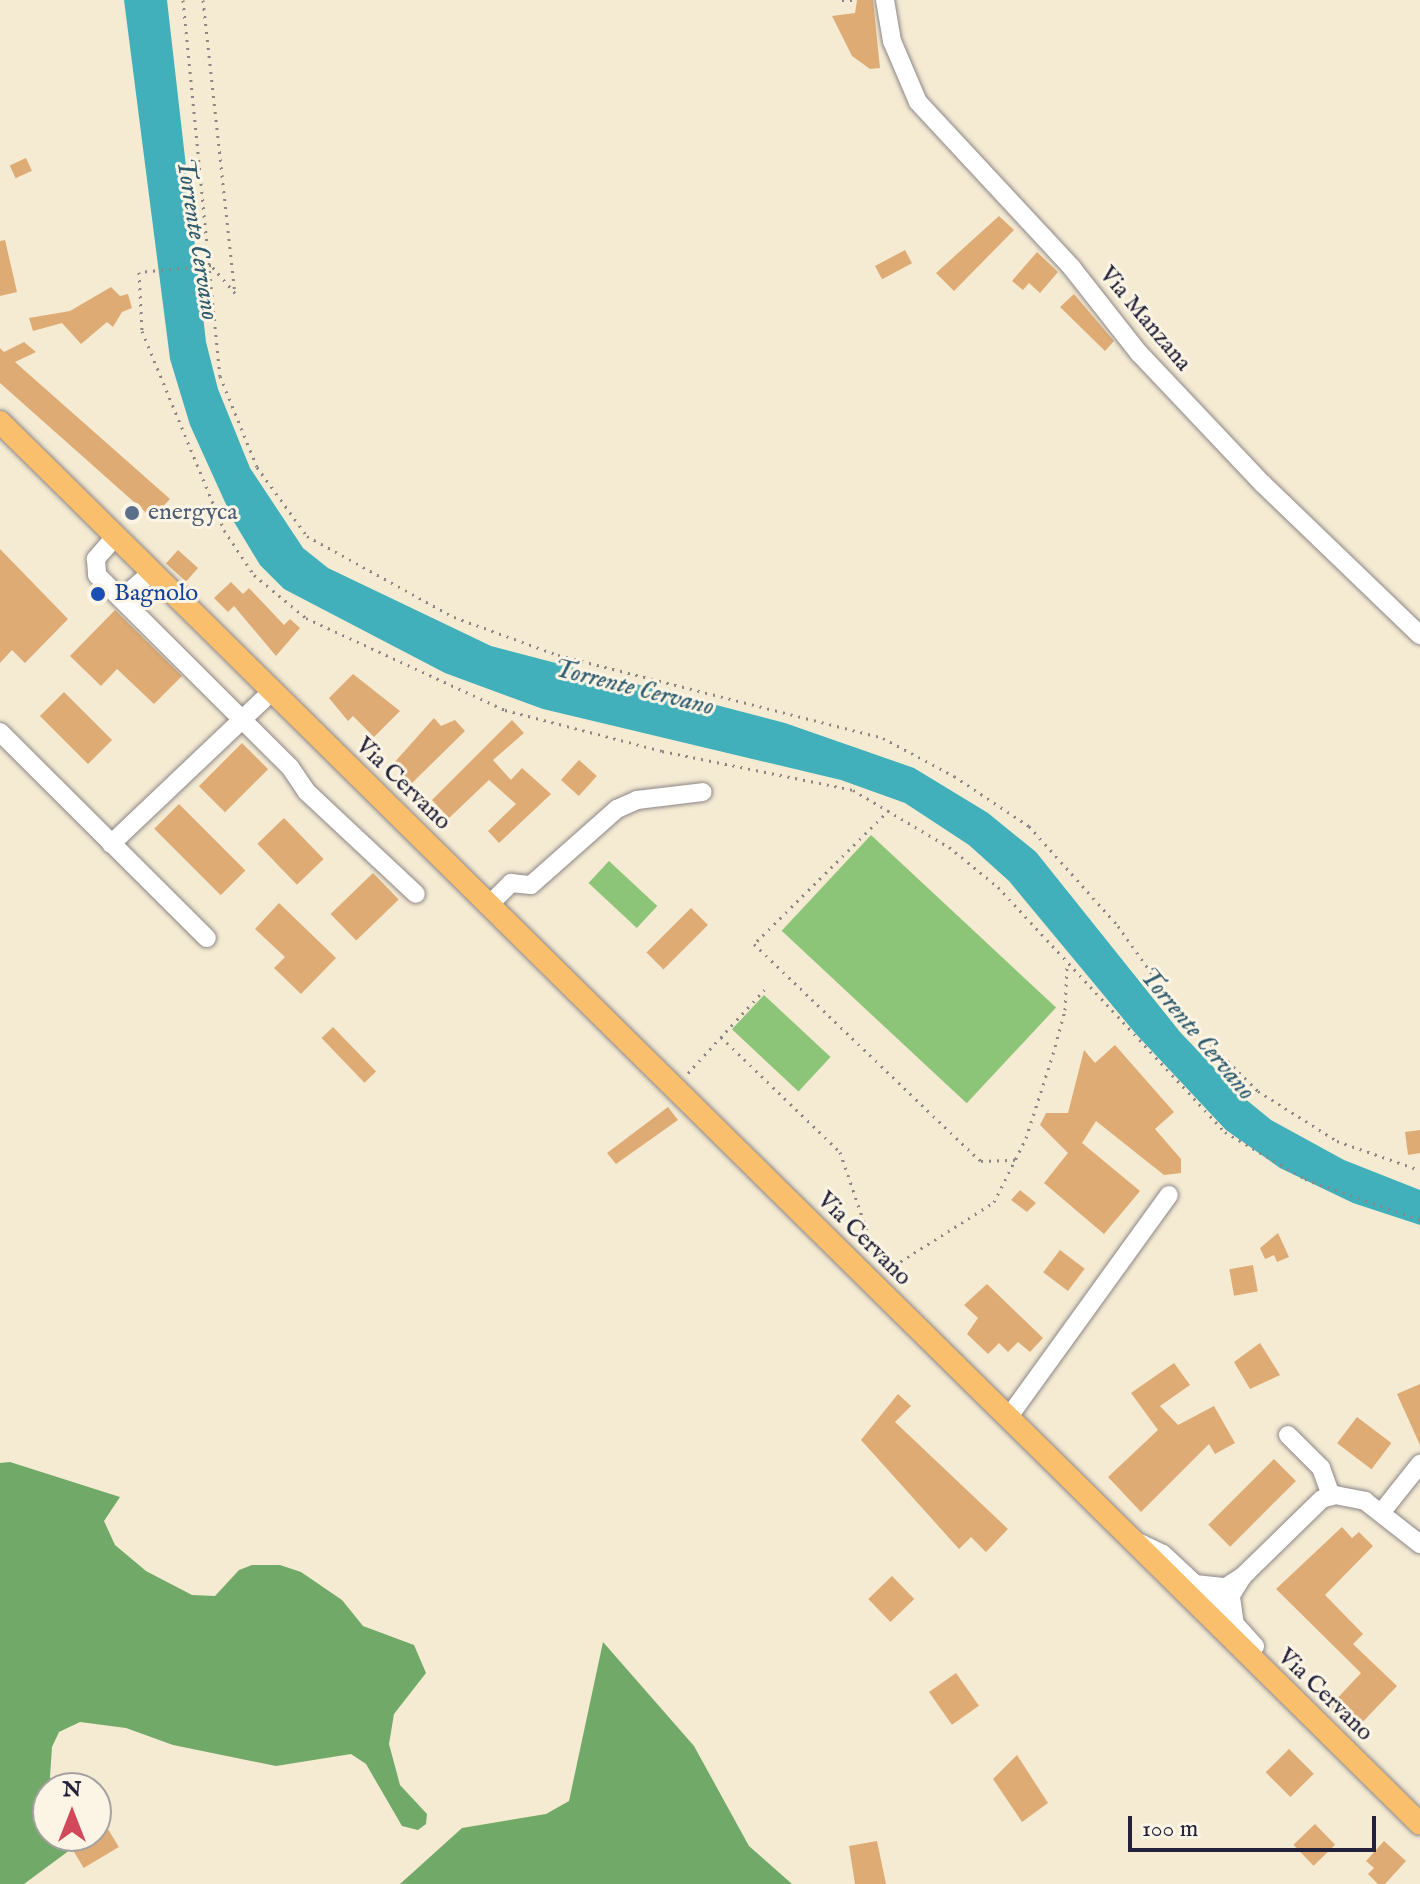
<!DOCTYPE html>
<html>
<head>
<meta charset="utf-8">
<style>
	body { margin:0 }
	#map { position:relative; width:1420px; height:1884px; overflow:hidden; background:#f5ebd3; font-family:"IM FELL English",serif }
	div>[style] { position:absolute }
	[style*='--x'] { left:calc(var(--x)*1px); top:calc(var(--y)*1px); width:calc(var(--w)*1px); rotate:calc(var(--a)*1deg) }
	.green>* { inset:0; background:#8cc478; transform-origin:0 0 }
	.forest>* { inset:0; background:#71aa68 }
	.water>* { inset:0; background:#41b0bb }
	.building>* { inset:0; background:#deab74; transform-origin:0 0 }
	.path>* { height:3px; margin-top:-1.5px; transform-origin:0; background:repeating-linear-gradient(90deg,#8c8687 0 2px,transparent 0 8px) }
	.roads { filter:drop-shadow(0 0 2px #8c8687) drop-shadow(0 0 2px #8c8687) }
	.minor>* { height:18px; margin:-9px; padding:0 9px; transform-origin:9px; border-radius:9px; background:#fff }
	.major>* { height:22px; margin:-11px; padding:0 11px; transform-origin:11px; border-radius:11px; background:#f9bf6c }
	.dots>* { width:22px; height:22px; translate:-50% -50%; box-sizing:border-box; border:4px solid #fcf5e5; border-radius:50% }
	span { translate:-50% -50%; white-space:nowrap; text-align:center; line-height:1.15; -webkit-text-stroke:6px #fcf5e5; paint-order:stroke }
	.street-label { font-size:24px; color:#22223b }
	.service-label { font-size:24px; color:#4e5e75 }
	.left { translate:0 -50%; text-align:left }
	.transit-label { font-size:24px; color:#164399 }
	.water-label { font-size:26px; color:#2e5b6e; font-style:italic }
	.north { position:absolute; left:32px; top:1772px; width:80px; height:80px; box-sizing:border-box; background:#fcf5e5; border:2px solid #a5a1a1; border-radius:50%; rotate:0deg; font-size:22px; font-weight:700; line-height:32px; text-align:center; color:#22223b }
	.north::after { content:''; display:block; margin:auto; width:28px; height:36px; background:#d1495b; clip-path:polygon(50% 0,100% 100%,50% 72%,0 100%) }
	.scale { position:absolute; left:1128px; top:1816px; width:248px; height:36px; box-sizing:border-box; border:4px solid #22223b; border-top:0; padding-left:10px; font-size:24px; line-height:28px; white-space:nowrap; color:#22223b; -webkit-text-stroke:6px #fcf5e5; paint-order:stroke }
</style>
</head>
<body>
<div id="map">
	<div class="green">
		<i style="left:871px;top:835px;width:253px;height:131px;rotate:43deg"></i>
		<i style="left:609px;top:861px;width:66px;height:30px;rotate:43deg"></i>
		<i style="left:764px;top:995px;width:91px;height:47px;rotate:43deg"></i>
	</div>
	<div class="forest">
		<i style="clip-path:polygon(10px 1462px,120px 1497px,104px 1521px,115px 1545px,146px 1571px,192px 1595px,215px 1596px,239px 1570px,252px 1565px,280px 1565px,301px 1572px,342px 1600px,363px 1626px,414px 1645px,426px 1673px,394px 1714px,389px 1744px,400px 1785px,427px 1814px,426px 1824px,418px 1830px,402px 1826px,366px 1764px,351px 1754px,276px 1766px,173px 1745px,126px 1728px,80px 1722px,59px 1732px,52px 1747px,50px 1777px,55px 1788px,48px 1788px,48px 1836px,82px 1836px,82px 1841px,24px 1884px,0 1884px,0 1463px)"></i>
		<i style="clip-path:polygon(603px 1642px,694px 1746px,749px 1846px,792px 1884px,400px 1884px,462px 1828px,546px 1814px,569px 1801px)"></i>
	</div>
	<div class="water">
		<i style="clip-path:polygon(124px 0,167px 0,206px 342px,218px 389px,250px 468px,303px 548px,328px 568px,491px 646px,785px 723px,914px 768px,988px 813px,1036px 852px,1180px 1032px,1238px 1093px,1271px 1120px,1344px 1160px,1420px 1190px,1420px 1225px,1353px 1203px,1280px 1168px,1226px 1130px,1136px 1034px,1009px 881px,969px 845px,905px 803px,841px 780px,543px 709px,445px 673px,284px 589px,260px 565px,234px 522px,190px 425px,170px 359px)"></i>
	</div>
	<div class="building">
		<i style="clip-path:polygon(857px 0,873px 0,880px 68px,870px 69px,852px 56px,832px 16px,855px 13px)"></i>
		<i style="left:26px;top:158px;width:14px;height:18px;rotate:65deg"></i>
		<i style="clip-path:polygon(999px 216px,1014px 230px,954px 291px,936px 273px)"></i>
		<i style="clip-path:polygon(5px 240px,17px 292px,0 296px,0 241px)"></i>
		<i style="left:905px;top:250px;width:15px;height:34px;rotate:62deg"></i>
		<i style="clip-path:polygon(1037px 252px,1058px 272px,1040px 293px,1029px 283px,1023px 290px,1012px 281px)"></i>
		<i style="clip-path:polygon(111px 287px,120px 296px,128px 294px,132px 308px,122px 312px,113px 327px,107px 322px,81px 344px,62px 323px,33px 331px,29px 318px,70px 311px)"></i>
		<i style="clip-path:polygon(1074px 294px,1114px 341px,1105px 351px,1060px 307px)"></i>
		<i style="clip-path:polygon(24px 342px,36px 352px,15px 362px,170px 499px,152px 518px,0 383px,0 348px,4px 352px)"></i>
		<i style="clip-path:polygon(0 549px,68px 619px,25px 663px,12px 650px,0 663px)"></i>
		<i style="left:178px;top:550px;width:27px;height:18px;rotate:42deg"></i>
		<i style="clip-path:polygon(231px 582px,243px 594px,249px 588px,284px 625px,290px 619px,300px 628px,276px 656px,234px 606px,228px 612px,214px 598px)"></i>
		<i style="clip-path:polygon(115px 610px,182px 676px,154px 704px,117px 669px,101px 686px,70px 656px)"></i>
		<i style="clip-path:polygon(353px 674px,400px 711px,374px 737px,353px 716px,348px 721px,329px 698px)"></i>
		<i style="left:64px;top:692px;width:68px;height:34px;rotate:45deg"></i>
		<i style="clip-path:polygon(434px 718px,441px 726px,455px 720px,465px 731px,412px 783px,393px 764px)"></i>
		<i style="clip-path:polygon(512px 720px,524px 733px,493px 760px,511px 780px,522px 768px,551px 794px,499px 843px,488px 831px,516px 804px,489px 780px,449px 818px,432px 800px)"></i>
		<i style="left:242px;top:743px;width:37px;height:61px;rotate:45deg"></i>
		<i style="left:579px;top:760px;width:24px;height:27px;rotate:42deg"></i>
		<i style="left:179px;top:804px;width:94px;height:35px;rotate:45deg"></i>
		<i style="left:284px;top:818px;width:57px;height:37px;rotate:46deg"></i>
		<i style="left:373px;top:873px;width:37px;height:59px;rotate:46deg"></i>
		<i style="clip-path:polygon(279px 903px,336px 958px,301px 994px,274px 968px,285px 957px,255px 929px)"></i>
		<i style="left:691px;top:908px;width:24px;height:63px;rotate:45deg"></i>
		<i style="left:333px;top:1027px;width:62px;height:16px;rotate:46deg"></i>
		<i style="clip-path:polygon(1115px 1045px,1174px 1112px,1155px 1129px,1181px 1159px,1181px 1173px,1164px 1175px,1096px 1121px,1082px 1143px,1140px 1191px,1104px 1234px,1044px 1183px,1068px 1153px,1040px 1125px,1046px 1113px,1068px 1113px,1084px 1050px,1095px 1063px)"></i>
		<i style="clip-path:polygon(668px 1107px,678px 1120px,616px 1164px,607px 1153px)"></i>
		<i style="clip-path:polygon(1420px 1130px,1420px 1153px,1408px 1155px,1405px 1132px)"></i>
		<i style="clip-path:polygon(1020px 1190px,1036px 1203px,1027px 1212px,1011px 1200px)"></i>
		<i style="clip-path:polygon(1278px 1233px,1289px 1257px,1277px 1262px,1274px 1255px,1265px 1259px,1260px 1248px)"></i>
		<i style="left:1060px;top:1250px;width:31px;height:28px;rotate:37deg"></i>
		<i style="left:1253px;top:1265px;width:27px;height:24px;rotate:80deg"></i>
		<i style="clip-path:polygon(987px 1284px,1043px 1338px,1030px 1352px,1018px 1342px,1008px 1352px,999px 1343px,988px 1354px,967px 1334px,978px 1318px,964px 1305px)"></i>
		<i style="clip-path:polygon(1260px 1343px,1280px 1375px,1250px 1389px,1234px 1362px)"></i>
		<i style="clip-path:polygon(1174px 1363px,1190px 1385px,1160px 1406px,1178px 1425px,1214px 1406px,1235px 1443px,1215px 1454px,1209px 1444px,1141px 1512px,1108px 1477px,1158px 1430px,1131px 1393px)"></i>
		<i style="clip-path:polygon(1420px 1384px,1420px 1445px,1397px 1394px)"></i>
		<i style="clip-path:polygon(898px 1394px,911px 1406px,895px 1422px,1008px 1529px,986px 1552px,971px 1537px,959px 1549px,861px 1440px)"></i>
		<i style="left:1357px;top:1417px;width:43px;height:33px;rotate:37deg"></i>
		<i style="left:1274px;top:1459px;width:31px;height:93px;rotate:45deg"></i>
		<i style="clip-path:polygon(1342px 1527px,1352px 1538px,1359px 1532px,1373px 1546px,1325px 1595px,1363px 1634px,1353px 1644px,1397px 1686px,1354px 1731px,1329px 1707px,1361px 1673px,1276px 1589px)"></i>
		<i style="left:892px;top:1576px;width:32px;height:33px;rotate:46deg"></i>
		<i style="left:956px;top:1673px;width:40px;height:33px;rotate:55deg"></i>
		<i style="left:1289px;top:1749px;width:35px;height:33px;rotate:45deg"></i>
		<i style="clip-path:polygon(1017px 1755px,1048px 1803px,1022px 1822px,993px 1779px)"></i>
		<i style="left:1315px;top:1824px;width:29px;height:30px;rotate:46deg"></i>
		<i style="left:108px;top:1829px;width:21px;height:41px;rotate:59deg"></i>
		<i style="clip-path:polygon(877px 1841px,886px 1884px,855px 1884px,849px 1846px)"></i>
		<i style="clip-path:polygon(1384px 1841px,1406px 1861px,1385px 1884px,1378px 1884px,1368px 1874px,1374px 1868px,1366px 1861px)"></i>
	</div>
	<div class="path">
		<i style="--x:183;--y:0;--w:378;--a:84.4"></i>
		<i style="--x:220;--y:376;--w:98;--a:67.9"></i>
		<i style="--x:257;--y:467;--w:85;--a:54.1"></i>
		<i style="--x:307;--y:536;--w:168;--a:28.9"></i>
		<i style="--x:454;--y:617;--w:111;--a:20.1"></i>
		<i style="--x:558;--y:655;--w:335;--a:14.3"></i>
		<i style="--x:883;--y:738;--w:81;--a:28.2"></i>
		<i style="--x:954;--y:776;--w:90;--a:33.7"></i>
		<i style="--x:1029;--y:826;--w:134;--a:48.3"></i>
		<i style="--x:1118;--y:926;--w:110;--a:54.6"></i>
		<i style="--x:1182;--y:1016;--w:107;--a:44.6"></i>
		<i style="--x:1258;--y:1091;--w:93;--a:32.3"></i>
		<i style="--x:1337;--y:1141;--w:88;--a:19.3"></i>
		<i style="--x:203;--y:0;--w:295;--a:83.8"></i>
		<i style="--x:235;--y:293;--w:37;--a:-131"></i>
		<i style="--x:842;--y:0;--w:11;--a:0"></i>
		<i style="--x:211;--y:265;--w:72;--a:174.4"></i>
		<i style="--x:139;--y:272;--w:59;--a:87.1"></i>
		<i style="--x:142;--y:331;--w:215;--a:67.6"></i>
		<i style="--x:224;--y:530;--w:54;--a:56.3"></i>
		<i style="--x:254;--y:575;--w:67;--a:39.6"></i>
		<i style="--x:306;--y:618;--w:219;--a:24.8"></i>
		<i style="--x:505;--y:710;--w:162;--a:14.6"></i>
		<i style="--x:662;--y:751;--w:195;--a:11.5"></i>
		<i style="--x:853;--y:790;--w:112;--a:30.7"></i>
		<i style="--x:949;--y:847;--w:63;--a:39.2"></i>
		<i style="--x:998;--y:887;--w:334;--a:47.2"></i>
		<i style="--x:1225;--y:1132;--w:93;--a:30.4"></i>
		<i style="--x:1305;--y:1179;--w:122;--a:19.6"></i>
		<i style="--x:889;--y:810;--w:190;--a:135.2"></i>
		<i style="--x:754;--y:944;--w:303;--a:43.8"></i>
		<i style="--x:973;--y:1154;--w:11;--a:41"></i>
		<i style="--x:981;--y:1161;--w:34;--a:-2"></i>
		<i style="--x:721;--y:1037;--w:165;--a:44"></i>
		<i style="--x:840;--y:1152;--w:114;--a:71.1"></i>
		<i style="--x:688;--y:1073;--w:113;--a:-47.5"></i>
		<i style="--x:887;--y:1270;--w:127;--a:-32.4"></i>
		<i style="--x:994;--y:1202;--w:72;--a:-63.4"></i>
		<i style="--x:1026;--y:1138;--w:88;--a:-72.2"></i>
		<i style="--x:1053;--y:1054;--w:46;--a:-74.7"></i>
		<i style="--x:1065;--y:1010;--w:44;--a:-87.4"></i>
	</div>
	<div class="roads">
		<div class="minor">
			<i style="--x:885;--y:0;--w:42;--a:80.3"></i>
			<i style="--x:892;--y:41;--w:66;--a:66.9"></i>
			<i style="--x:918;--y:102;--w:226;--a:47.1"></i>
			<i style="--x:1072;--y:268;--w:108;--a:51.8"></i>
			<i style="--x:1139;--y:353;--w:180;--a:46.6"></i>
			<i style="--x:1263;--y:484;--w:218;--a:43.9"></i>
			<i style="--x:114;--y:538;--w:28;--a:131"></i>
			<i style="--x:96;--y:559;--w:16;--a:86"></i>
			<i style="--x:97;--y:575;--w:272;--a:44.9"></i>
			<i style="--x:290;--y:767;--w:30;--a:56"></i>
			<i style="--x:307;--y:792;--w:149;--a:43.1"></i>
			<i style="--x:121;--y:599;--w:38;--a:-41"></i>
			<i style="--x:0;--y:732;--w:292;--a:44.9"></i>
			<i style="--x:111;--y:844;--w:221;--a:-43.5"></i>
			<i style="--x:490;--y:904;--w:30;--a:-45"></i>
			<i style="--x:511;--y:883;--w:20;--a:6"></i>
			<i style="--x:531;--y:885;--w:115;--a:-41.5"></i>
			<i style="--x:617;--y:809;--w:22;--a:-24"></i>
			<i style="--x:637;--y:800;--w:66;--a:-6.9"></i>
			<i style="--x:1008;--y:1418;--w:275;--a:-54.2"></i>
			<i style="--x:1288;--y:1435;--w:47;--a:45"></i>
			<i style="--x:1321;--y:1468;--w:30;--a:70"></i>
			<i style="--x:1381;--y:1513;--w:63;--a:-51.5"></i>
			<i style="--x:1140;--y:1543;--w:25;--a:26"></i>
			<i style="--x:1163;--y:1554;--w:44;--a:43.2"></i>
			<i style="--x:1195;--y:1584;--w:28;--a:6"></i>
			<i style="--x:1243;--y:1576;--w:39;--a:122"></i>
			<i style="--x:1222;--y:1609;--w:17;--a:167"></i>
			<i style="--x:1205;--y:1613;--w:16;--a:-75"></i>
			<i style="--x:1209;--y:1598;--w:40;--a:-32.9"></i>
			<i style="--x:1243;--y:1576;--w:110;--a:-44.3"></i>
			<i style="--x:1322;--y:1499;--w:14;--a:-17"></i>
			<i style="--x:1335;--y:1495;--w:31;--a:11"></i>
			<i style="--x:1365;--y:1501;--w:70;--a:38"></i>
			<i style="--x:1231;--y:1597;--w:27;--a:82"></i>
			<i style="--x:1235;--y:1624;--w:30;--a:48"></i>
		</div>
		<div class="major">
			<i style="--x:0;--y:422;--w:1995;--a:44.63"></i>
		</div>
	</div>
	<div class="dots">
		<i style="left:132px;top:513px;background:#5c6f8a"></i>
		<i style="left:98px;top:594px;background:#1a4fb4"></i>
	</div>
	<div class="street-label">
		<span style="left:1145px;top:319px;rotate:50deg">Via Manzana</span>
		<span style="left:403px;top:784px;rotate:44deg">Via Cervano</span>
		<span style="left:864px;top:1239px;rotate:45deg">Via Cervano</span>
		<span style="left:1325px;top:1695px;rotate:44deg">Via Cervano</span>
	</div>
	<div class="service-label">
		<span class="left" style="left:148px;top:513px">energyca</span>
	</div>
	<div class="transit-label">
		<span class="left" style="left:114px;top:594px">Bagnolo</span>
	</div>
	<div class="water-label">
		<span style="left:197px;top:239px;rotate:81deg">Torrente Cervano</span>
		<span style="left:634px;top:688px;rotate:14deg">Torrente Cervano</span>
		<span style="left:1197px;top:1034px;rotate:50deg">Torrente Cervano</span>
	</div>
	<div class="north">N</div>
	<div class="scale">100 m</div>
</div>
</body>
</html>
